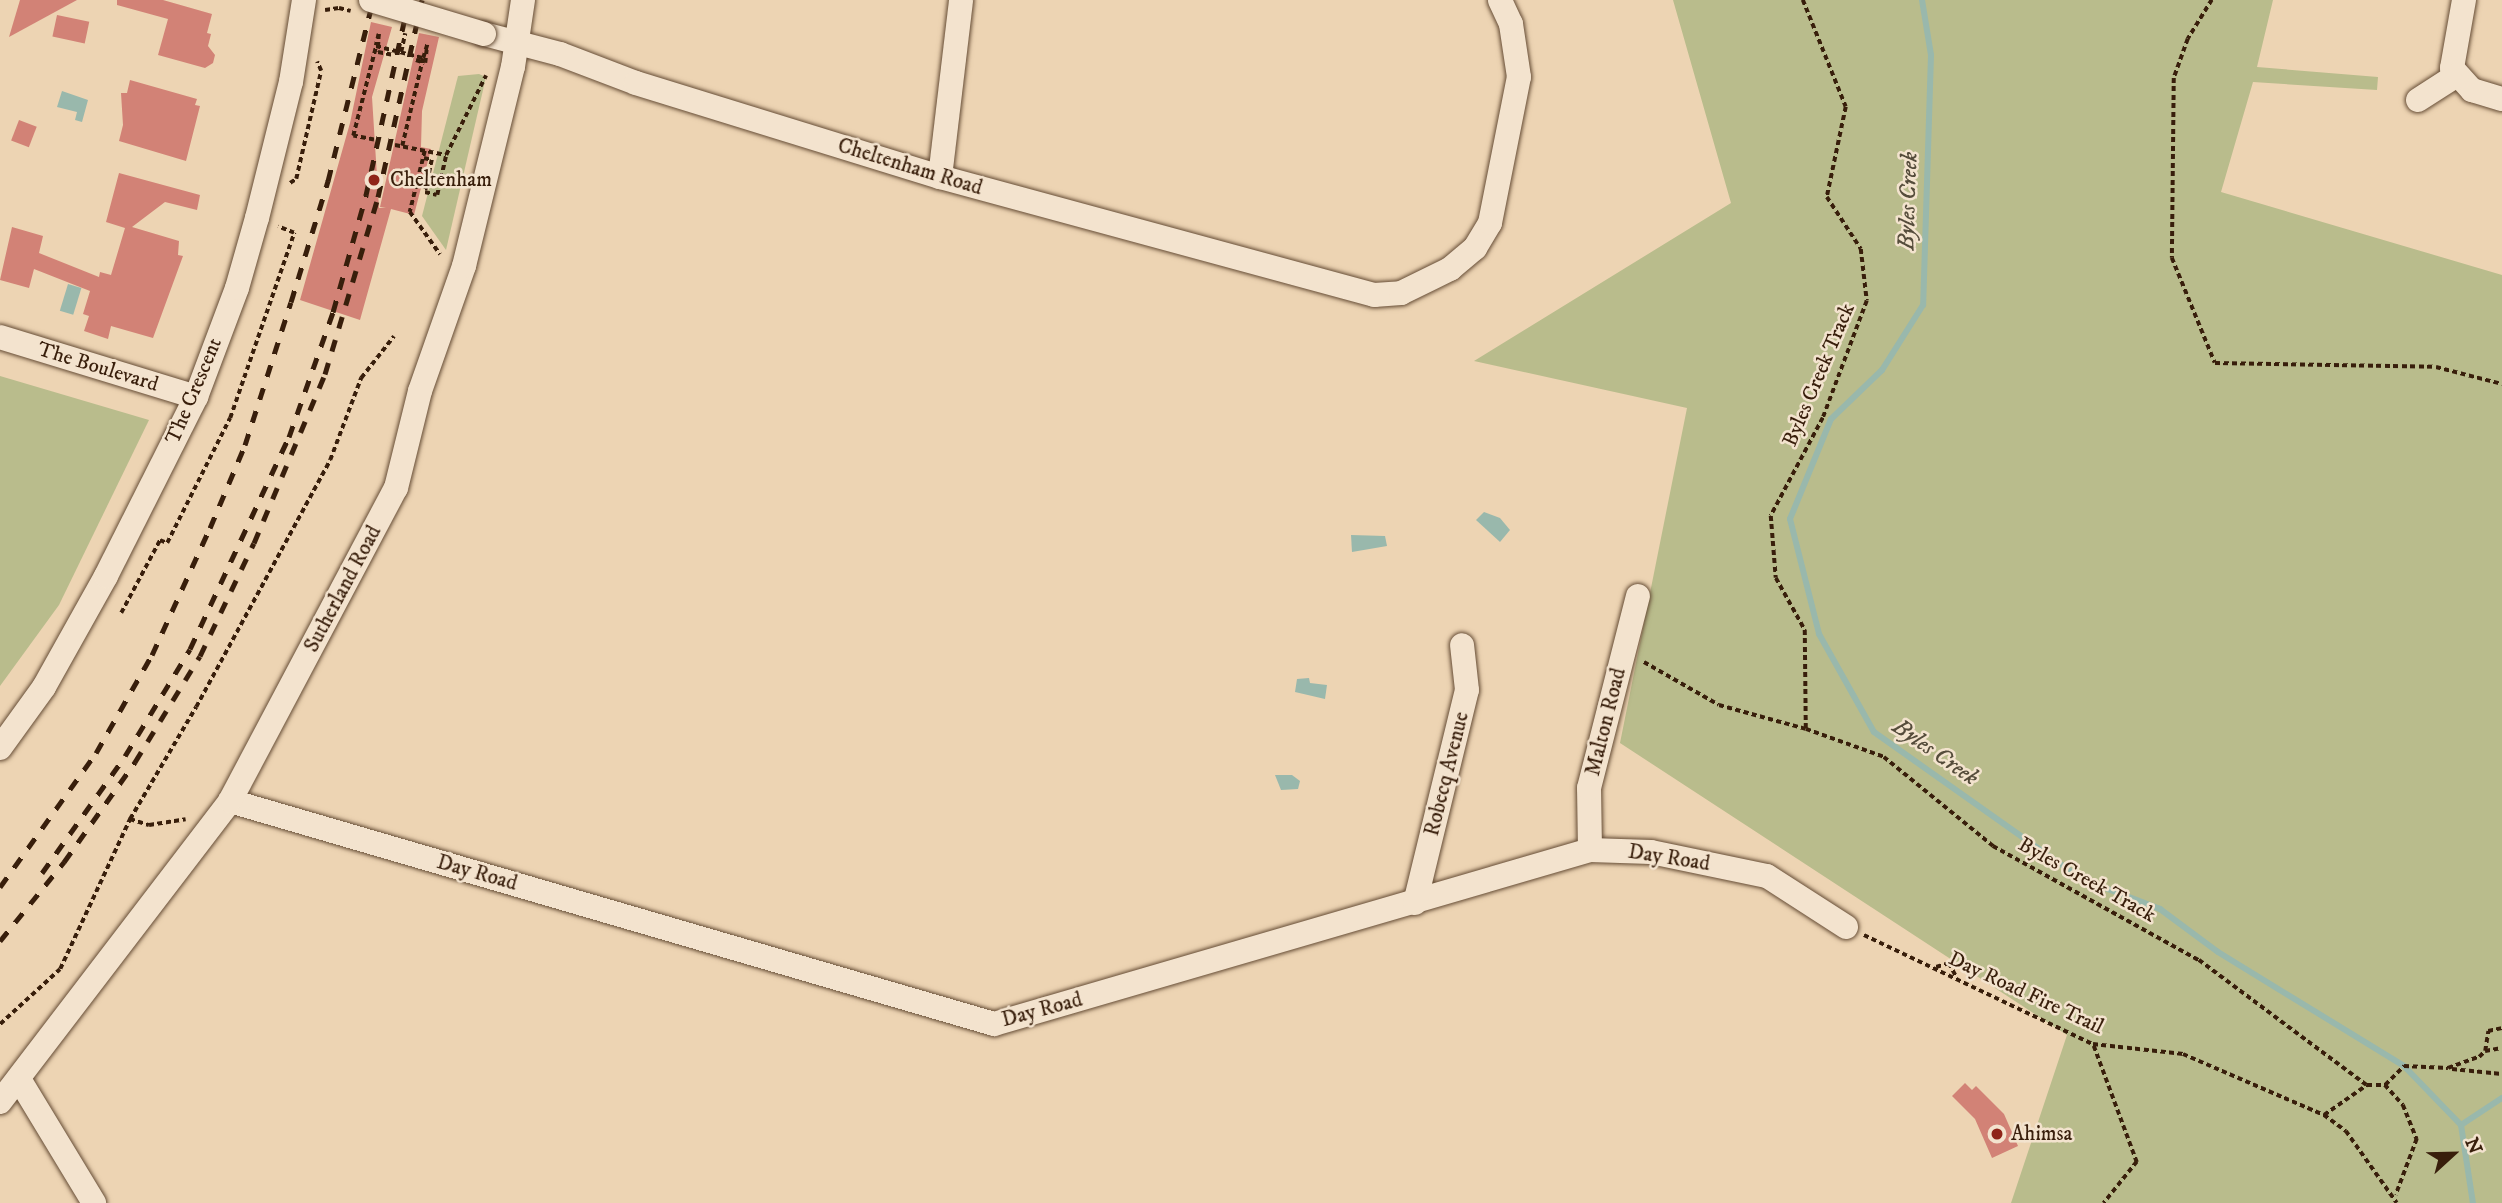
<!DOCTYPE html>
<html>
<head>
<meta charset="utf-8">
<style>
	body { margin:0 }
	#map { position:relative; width:2502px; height:1203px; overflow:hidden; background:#edd4b3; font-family:"IM FELL DW Pica",serif }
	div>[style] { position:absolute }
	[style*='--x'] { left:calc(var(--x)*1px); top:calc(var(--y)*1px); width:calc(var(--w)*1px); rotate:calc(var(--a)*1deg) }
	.green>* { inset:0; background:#b9bc8c }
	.water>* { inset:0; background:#99b8ac; transform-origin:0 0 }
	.stream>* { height:6px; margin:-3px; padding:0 3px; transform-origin:3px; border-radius:3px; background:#99b8ac }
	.building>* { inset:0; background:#d28276; transform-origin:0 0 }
	.path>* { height:3.5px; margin-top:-1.75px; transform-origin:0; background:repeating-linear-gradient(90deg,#381e0b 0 5px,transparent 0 8.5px) }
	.roads { filter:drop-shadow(0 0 2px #654c35) drop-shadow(0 0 2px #654c35) }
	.minor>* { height:24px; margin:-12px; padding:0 12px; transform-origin:12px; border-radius:12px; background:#f3e3ce }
	.rail>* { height:5px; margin-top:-2.5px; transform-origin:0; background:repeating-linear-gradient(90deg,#381e0b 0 12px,transparent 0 24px) }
	.path-bridge>* { height:3.5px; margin-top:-1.75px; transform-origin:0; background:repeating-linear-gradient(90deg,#381e0b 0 5px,transparent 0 8.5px) }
	.bridges { filter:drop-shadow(0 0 2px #654c35) drop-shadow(0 0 2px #654c35) }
	.minor-bridge>* { height:24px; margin:-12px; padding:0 12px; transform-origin:12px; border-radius:12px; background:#f3e3ce }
	.dots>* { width:19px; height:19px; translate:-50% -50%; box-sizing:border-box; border:4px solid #f3e3ce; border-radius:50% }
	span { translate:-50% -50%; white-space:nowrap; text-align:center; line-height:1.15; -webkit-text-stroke:5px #f3e3ce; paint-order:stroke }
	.street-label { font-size:21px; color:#381e0b }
	.poi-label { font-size:21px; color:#381e0b }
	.left { translate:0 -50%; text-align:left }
	.water-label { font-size:23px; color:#554c3b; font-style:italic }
	.north { position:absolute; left:2418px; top:1119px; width:70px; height:70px; -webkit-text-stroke:5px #f3e3ce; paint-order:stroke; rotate:68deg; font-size:19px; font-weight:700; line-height:28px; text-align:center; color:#381e0b }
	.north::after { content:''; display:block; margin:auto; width:24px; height:32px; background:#381e0b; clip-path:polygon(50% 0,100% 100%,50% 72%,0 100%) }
</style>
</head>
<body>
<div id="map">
	<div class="green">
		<i style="clip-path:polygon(1673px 0,2273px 0,2257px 67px,2378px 77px,2377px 90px,2253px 82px,2221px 192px,2502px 275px,2502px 1203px,2011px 1203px,2067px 1035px,1620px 743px,1687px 408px,1474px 361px,1731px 203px)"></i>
		<i style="clip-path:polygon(479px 74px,486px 77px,446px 250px,422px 216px,458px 76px)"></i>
		<i style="clip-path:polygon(0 376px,149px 420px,59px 605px,0 686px)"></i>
	</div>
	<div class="water">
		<i style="clip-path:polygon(62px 91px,88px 100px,82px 122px,75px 120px,77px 112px,57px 107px)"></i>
		<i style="left:68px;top:284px;width:14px;height:28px;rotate:17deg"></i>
		<i style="clip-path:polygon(1484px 512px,1500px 518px,1510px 530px,1500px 542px,1476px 520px)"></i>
		<i style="clip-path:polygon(1351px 535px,1385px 536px,1387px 546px,1352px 552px)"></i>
		<i style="clip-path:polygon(1309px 678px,1310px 683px,1327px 685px,1325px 699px,1295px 692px,1297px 679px)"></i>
		<i style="clip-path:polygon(1275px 775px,1292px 775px,1300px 781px,1298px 789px,1281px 790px)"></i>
	</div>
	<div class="stream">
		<i style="--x:1922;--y:0;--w:56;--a:80.7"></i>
		<i style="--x:1931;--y:55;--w:250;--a:91.8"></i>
		<i style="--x:1923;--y:305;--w:77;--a:122.2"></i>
		<i style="--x:1882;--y:370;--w:71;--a:136.1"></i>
		<i style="--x:1831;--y:419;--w:108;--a:112.3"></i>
		<i style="--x:1790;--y:519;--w:119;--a:75.8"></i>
		<i style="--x:1819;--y:634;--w:112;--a:60.7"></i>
		<i style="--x:1874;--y:732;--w:255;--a:35.3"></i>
		<i style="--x:2082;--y:879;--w:84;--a:21"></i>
		<i style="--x:2160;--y:909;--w:72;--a:36.6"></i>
		<i style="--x:2218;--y:952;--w:218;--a:31.5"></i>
		<i style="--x:2404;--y:1066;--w:82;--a:46"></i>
		<i style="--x:2461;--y:1125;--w:79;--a:81.3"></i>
		<i style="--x:2461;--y:1125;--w:49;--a:-33.4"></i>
	</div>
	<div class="building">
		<i style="clip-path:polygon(20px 0,77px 0,9px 37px)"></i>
		<i style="clip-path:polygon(117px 0,163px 0,212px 14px,207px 33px,211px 34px,208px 46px,215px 55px,213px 63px,205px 68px,158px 55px,168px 19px,117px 5px)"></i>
		<i style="left:57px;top:15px;width:33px;height:22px;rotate:12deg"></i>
		<i style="clip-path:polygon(371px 22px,392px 27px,372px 97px,379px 208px,386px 208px,380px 207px,419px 33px,439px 37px,422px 111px,421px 147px,431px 149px,414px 215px,391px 209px,360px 320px,300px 300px,350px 123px)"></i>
		<i style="clip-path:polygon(130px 80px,197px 99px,195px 105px,200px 106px,186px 161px,119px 141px,123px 125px,121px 93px,127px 93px)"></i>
		<i style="left:19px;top:120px;width:19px;height:22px;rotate:21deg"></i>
		<i style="clip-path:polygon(119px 173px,200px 195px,197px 210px,165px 202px,132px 227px,179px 241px,178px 255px,183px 256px,153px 338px,111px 326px,108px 339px,84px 331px,89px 316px,83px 314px,90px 291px,34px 269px,29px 288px,0 280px,12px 227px,43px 236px,39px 253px,99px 277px,100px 272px,111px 275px,125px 228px,106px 222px)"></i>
		<i style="clip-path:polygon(1965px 1083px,1972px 1090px,1976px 1086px,2004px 1114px,2018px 1146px,1992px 1158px,1975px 1119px,1952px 1096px)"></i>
	</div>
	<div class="path">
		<i style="--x:1803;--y:0;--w:115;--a:68.1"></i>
		<i style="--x:1846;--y:107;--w:92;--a:101.9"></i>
		<i style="--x:1827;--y:197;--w:62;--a:56.8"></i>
		<i style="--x:1861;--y:249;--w:52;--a:83.4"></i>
		<i style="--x:1867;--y:301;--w:125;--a:110.6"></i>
		<i style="--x:1823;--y:418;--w:111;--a:118"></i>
		<i style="--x:1771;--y:516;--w:62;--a:85.4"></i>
		<i style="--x:1776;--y:578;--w:60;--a:60.9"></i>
		<i style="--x:1805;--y:630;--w:99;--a:89.4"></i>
		<i style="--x:1806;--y:729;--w:83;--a:19.7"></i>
		<i style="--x:1884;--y:757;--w:141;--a:39.2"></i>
		<i style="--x:1993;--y:846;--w:235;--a:29"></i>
		<i style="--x:2199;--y:960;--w:209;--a:36.7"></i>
		<i style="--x:2212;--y:0;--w:46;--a:121.6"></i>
		<i style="--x:2188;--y:39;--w:41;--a:109.7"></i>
		<i style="--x:2174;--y:78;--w:180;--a:90.6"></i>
		<i style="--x:2172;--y:258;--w:113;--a:67.7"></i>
		<i style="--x:2215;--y:363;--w:221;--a:1"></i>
		<i style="--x:2436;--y:367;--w:68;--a:14.4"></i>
		<i style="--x:325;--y:10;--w:14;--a:-8"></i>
		<i style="--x:379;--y:34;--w:18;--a:93"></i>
		<i style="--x:378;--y:52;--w:16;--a:11"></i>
		<i style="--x:401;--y:52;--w:19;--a:-78"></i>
		<i style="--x:416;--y:60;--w:9;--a:18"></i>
		<i style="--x:425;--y:63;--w:18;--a:-84"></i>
		<i style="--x:374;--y:140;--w:21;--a:-169"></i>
		<i style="--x:353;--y:136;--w:93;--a:-75.7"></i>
		<i style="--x:395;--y:145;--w:52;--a:11.1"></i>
		<i style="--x:402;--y:146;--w:90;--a:-76.6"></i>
		<i style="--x:425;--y:151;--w:63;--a:103.8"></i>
		<i style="--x:410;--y:212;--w:52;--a:54.5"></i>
		<i style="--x:424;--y:158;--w:8;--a:14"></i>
		<i style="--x:432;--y:160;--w:33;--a:102"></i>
		<i style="--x:425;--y:192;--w:12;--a:14"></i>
		<i style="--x:437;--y:195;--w:41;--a:-77.3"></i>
		<i style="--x:446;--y:155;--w:89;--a:-63.4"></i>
		<i style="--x:290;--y:183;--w:7;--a:-34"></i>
		<i style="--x:296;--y:179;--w:111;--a:-77"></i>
		<i style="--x:321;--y:71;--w:10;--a:-114"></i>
		<i style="--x:121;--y:613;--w:83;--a:-61.9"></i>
		<i style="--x:160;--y:540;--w:8;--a:23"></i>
		<i style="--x:167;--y:543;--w:140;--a:-63.3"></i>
		<i style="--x:230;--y:418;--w:196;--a:-70.9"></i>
		<i style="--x:294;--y:233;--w:17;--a:-159"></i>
		<i style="--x:1644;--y:662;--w:86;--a:29.8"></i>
		<i style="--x:1719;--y:705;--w:90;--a:15.4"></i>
		<i style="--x:130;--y:819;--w:20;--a:18"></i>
		<i style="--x:149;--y:825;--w:37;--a:-9"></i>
		<i style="--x:1864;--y:935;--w:254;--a:25.5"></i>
		<i style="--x:2093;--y:1044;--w:91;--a:6.3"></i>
		<i style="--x:2183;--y:1054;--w:154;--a:23.4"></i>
		<i style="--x:2324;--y:1115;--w:27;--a:36"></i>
		<i style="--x:2346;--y:1131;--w:88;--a:54.7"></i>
		<i style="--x:1936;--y:967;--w:14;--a:-17"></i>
		<i style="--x:1949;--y:963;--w:17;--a:62"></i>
		<i style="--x:0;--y:1024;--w:81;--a:-42.5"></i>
		<i style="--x:60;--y:969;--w:166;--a:-65"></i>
		<i style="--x:130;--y:819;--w:130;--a:-59.5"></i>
		<i style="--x:196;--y:707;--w:281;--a:-61.5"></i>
		<i style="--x:330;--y:460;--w:88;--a:-69.3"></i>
		<i style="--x:361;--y:378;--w:53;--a:-51.8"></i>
		<i style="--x:2094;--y:1046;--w:124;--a:69.7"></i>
		<i style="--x:2137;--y:1162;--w:53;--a:128.8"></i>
		<i style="--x:2485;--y:1051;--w:17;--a:-10"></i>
		<i style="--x:2452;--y:1069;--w:50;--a:5.7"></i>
		<i style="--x:2385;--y:1085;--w:27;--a:48"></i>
		<i style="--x:2403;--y:1105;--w:37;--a:68"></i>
		<i style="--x:2417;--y:1139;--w:60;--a:110.6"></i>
		<i style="--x:2324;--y:1115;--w:52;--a:-34.9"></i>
		<i style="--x:2367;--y:1085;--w:18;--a:0"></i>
		<i style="--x:2385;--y:1085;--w:27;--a:-45"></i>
		<i style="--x:2404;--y:1066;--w:44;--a:2.6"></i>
		<i style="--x:2448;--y:1068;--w:33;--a:-20"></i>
		<i style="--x:2479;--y:1057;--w:8;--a:-45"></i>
		<i style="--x:2485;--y:1051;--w:20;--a:-81"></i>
		<i style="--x:2488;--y:1031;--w:14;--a:-12"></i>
	</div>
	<div class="roads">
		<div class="minor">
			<i style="--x:2464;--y:0;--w:69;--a:100"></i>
			<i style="--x:2452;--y:68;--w:30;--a:48"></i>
			<i style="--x:2472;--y:90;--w:31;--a:17"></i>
			<i style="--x:484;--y:34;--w:79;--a:14.7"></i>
			<i style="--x:560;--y:54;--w:81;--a:20.9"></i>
			<i style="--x:636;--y:83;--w:318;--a:17.2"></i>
			<i style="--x:940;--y:177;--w:450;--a:15.2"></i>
			<i style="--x:1374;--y:295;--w:27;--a:-4"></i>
			<i style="--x:1401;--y:293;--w:55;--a:-26.1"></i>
			<i style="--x:1450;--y:269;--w:33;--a:-40"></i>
			<i style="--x:1475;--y:248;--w:29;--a:-59"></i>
			<i style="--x:1490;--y:223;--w:149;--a:-78.8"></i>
			<i style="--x:1519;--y:77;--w:54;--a:-98.6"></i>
			<i style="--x:1511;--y:24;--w:26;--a:-115"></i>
			<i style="--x:2418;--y:100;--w:46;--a:-32.7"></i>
			<i style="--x:940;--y:177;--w:178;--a:-83.2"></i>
			<i style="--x:0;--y:337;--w:205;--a:17"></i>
			<i style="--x:0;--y:748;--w:75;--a:-54.2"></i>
			<i style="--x:44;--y:687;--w:127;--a:-60.8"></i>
			<i style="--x:106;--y:576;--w:200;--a:-63.3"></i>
			<i style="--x:196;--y:397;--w:116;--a:-69.4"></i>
			<i style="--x:237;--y:288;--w:73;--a:-74.1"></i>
			<i style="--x:257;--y:218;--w:140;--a:-76"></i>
			<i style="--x:291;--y:82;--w:83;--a:-81"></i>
			<i style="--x:230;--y:801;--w:796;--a:16.27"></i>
			<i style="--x:994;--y:1024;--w:621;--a:-16.27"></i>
			<i style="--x:1590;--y:850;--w:61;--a:1.9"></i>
			<i style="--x:1651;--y:852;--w:118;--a:11.7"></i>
			<i style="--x:1767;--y:876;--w:94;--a:32.8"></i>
			<i style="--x:1590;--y:850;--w:62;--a:-90.9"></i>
			<i style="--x:1589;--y:788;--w:198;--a:-75.7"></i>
			<i style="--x:1415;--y:903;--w:219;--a:-76.3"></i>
			<i style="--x:1467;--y:690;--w:45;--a:-96.3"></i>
			<i style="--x:19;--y:1079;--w:145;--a:58.8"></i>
			<i style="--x:0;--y:1102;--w:379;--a:-52.6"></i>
			<i style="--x:230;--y:801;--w:354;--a:-62.1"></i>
			<i style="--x:396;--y:488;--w:100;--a:-76.1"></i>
			<i style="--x:420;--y:391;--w:133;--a:-70.6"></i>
			<i style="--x:464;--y:266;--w:205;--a:-76.2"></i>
			<i style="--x:513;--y:67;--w:68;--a:-81.5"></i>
		</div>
	</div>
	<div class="rail">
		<i style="--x:42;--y:873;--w:143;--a:-54.6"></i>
		<i style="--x:125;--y:756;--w:125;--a:-58.7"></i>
		<i style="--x:190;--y:649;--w:234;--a:-65"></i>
		<i style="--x:289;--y:437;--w:133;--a:-70.6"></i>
		<i style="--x:333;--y:312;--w:122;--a:-74.2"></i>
		<i style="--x:366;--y:195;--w:200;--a:-77.6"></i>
		<i style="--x:0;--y:887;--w:165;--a:-54.4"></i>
		<i style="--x:96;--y:753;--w:113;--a:-60.3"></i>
		<i style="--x:152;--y:655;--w:140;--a:-65.5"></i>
		<i style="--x:210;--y:528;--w:90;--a:-67.1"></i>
		<i style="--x:245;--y:445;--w:150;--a:-72.2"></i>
		<i style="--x:291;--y:302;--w:127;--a:-73"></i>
		<i style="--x:328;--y:181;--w:187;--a:-76"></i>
		<i style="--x:0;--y:941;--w:102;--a:-51"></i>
		<i style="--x:64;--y:862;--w:123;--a:-54.6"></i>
		<i style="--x:135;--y:762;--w:124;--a:-58.5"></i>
		<i style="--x:200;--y:656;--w:125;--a:-64.5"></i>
		<i style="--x:254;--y:543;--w:183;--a:-67.2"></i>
		<i style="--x:325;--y:374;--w:185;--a:-73.3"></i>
		<i style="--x:378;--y:197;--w:202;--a:-77.4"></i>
	</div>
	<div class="path-bridge">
		<i style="--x:339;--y:8;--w:12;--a:14"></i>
		<i style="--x:379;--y:34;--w:12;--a:104"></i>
		<i style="--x:376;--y:46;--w:49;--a:14.3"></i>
		<i style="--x:423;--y:58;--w:14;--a:-73"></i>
	</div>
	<div class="bridges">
		<div class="minor-bridge">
			<i style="--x:371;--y:0;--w:118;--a:16.7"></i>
		</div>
	</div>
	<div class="dots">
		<i style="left:374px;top:180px;background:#8f2418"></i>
		<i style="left:1997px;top:1134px;background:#8f2418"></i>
	</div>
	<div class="street-label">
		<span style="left:910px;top:167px;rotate:17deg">Cheltenham Road</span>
		<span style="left:98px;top:367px;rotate:17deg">The Boulevard</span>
		<span style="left:1819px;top:375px;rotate:-67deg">Byles Creek Track</span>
		<span style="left:194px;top:391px;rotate:-67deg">The Crescent</span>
		<span style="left:343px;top:589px;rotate:-62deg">Sutherland Road</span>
		<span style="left:1606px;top:722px;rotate:-76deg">Malton Road</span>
		<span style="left:1447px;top:774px;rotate:-76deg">Robecq Avenue</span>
		<span style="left:1669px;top:858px;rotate:9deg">Day Road</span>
		<span style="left:477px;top:873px;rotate:16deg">Day Road</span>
		<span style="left:2087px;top:880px;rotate:29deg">Byles Creek Track</span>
		<span style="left:2026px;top:993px;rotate:25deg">Day Road Fire Trail</span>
		<span style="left:1042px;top:1010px;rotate:-15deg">Day Road</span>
	</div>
	<div class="poi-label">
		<span class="left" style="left:390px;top:180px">Cheltenham</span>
		<span class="left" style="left:2011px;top:1134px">Ahimsa</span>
	</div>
	<div class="water-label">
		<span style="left:1909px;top:201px;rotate:-88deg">Byles Creek</span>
		<span style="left:1935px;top:753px;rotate:35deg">Byles Creek</span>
	</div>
	<div class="north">N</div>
</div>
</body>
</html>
